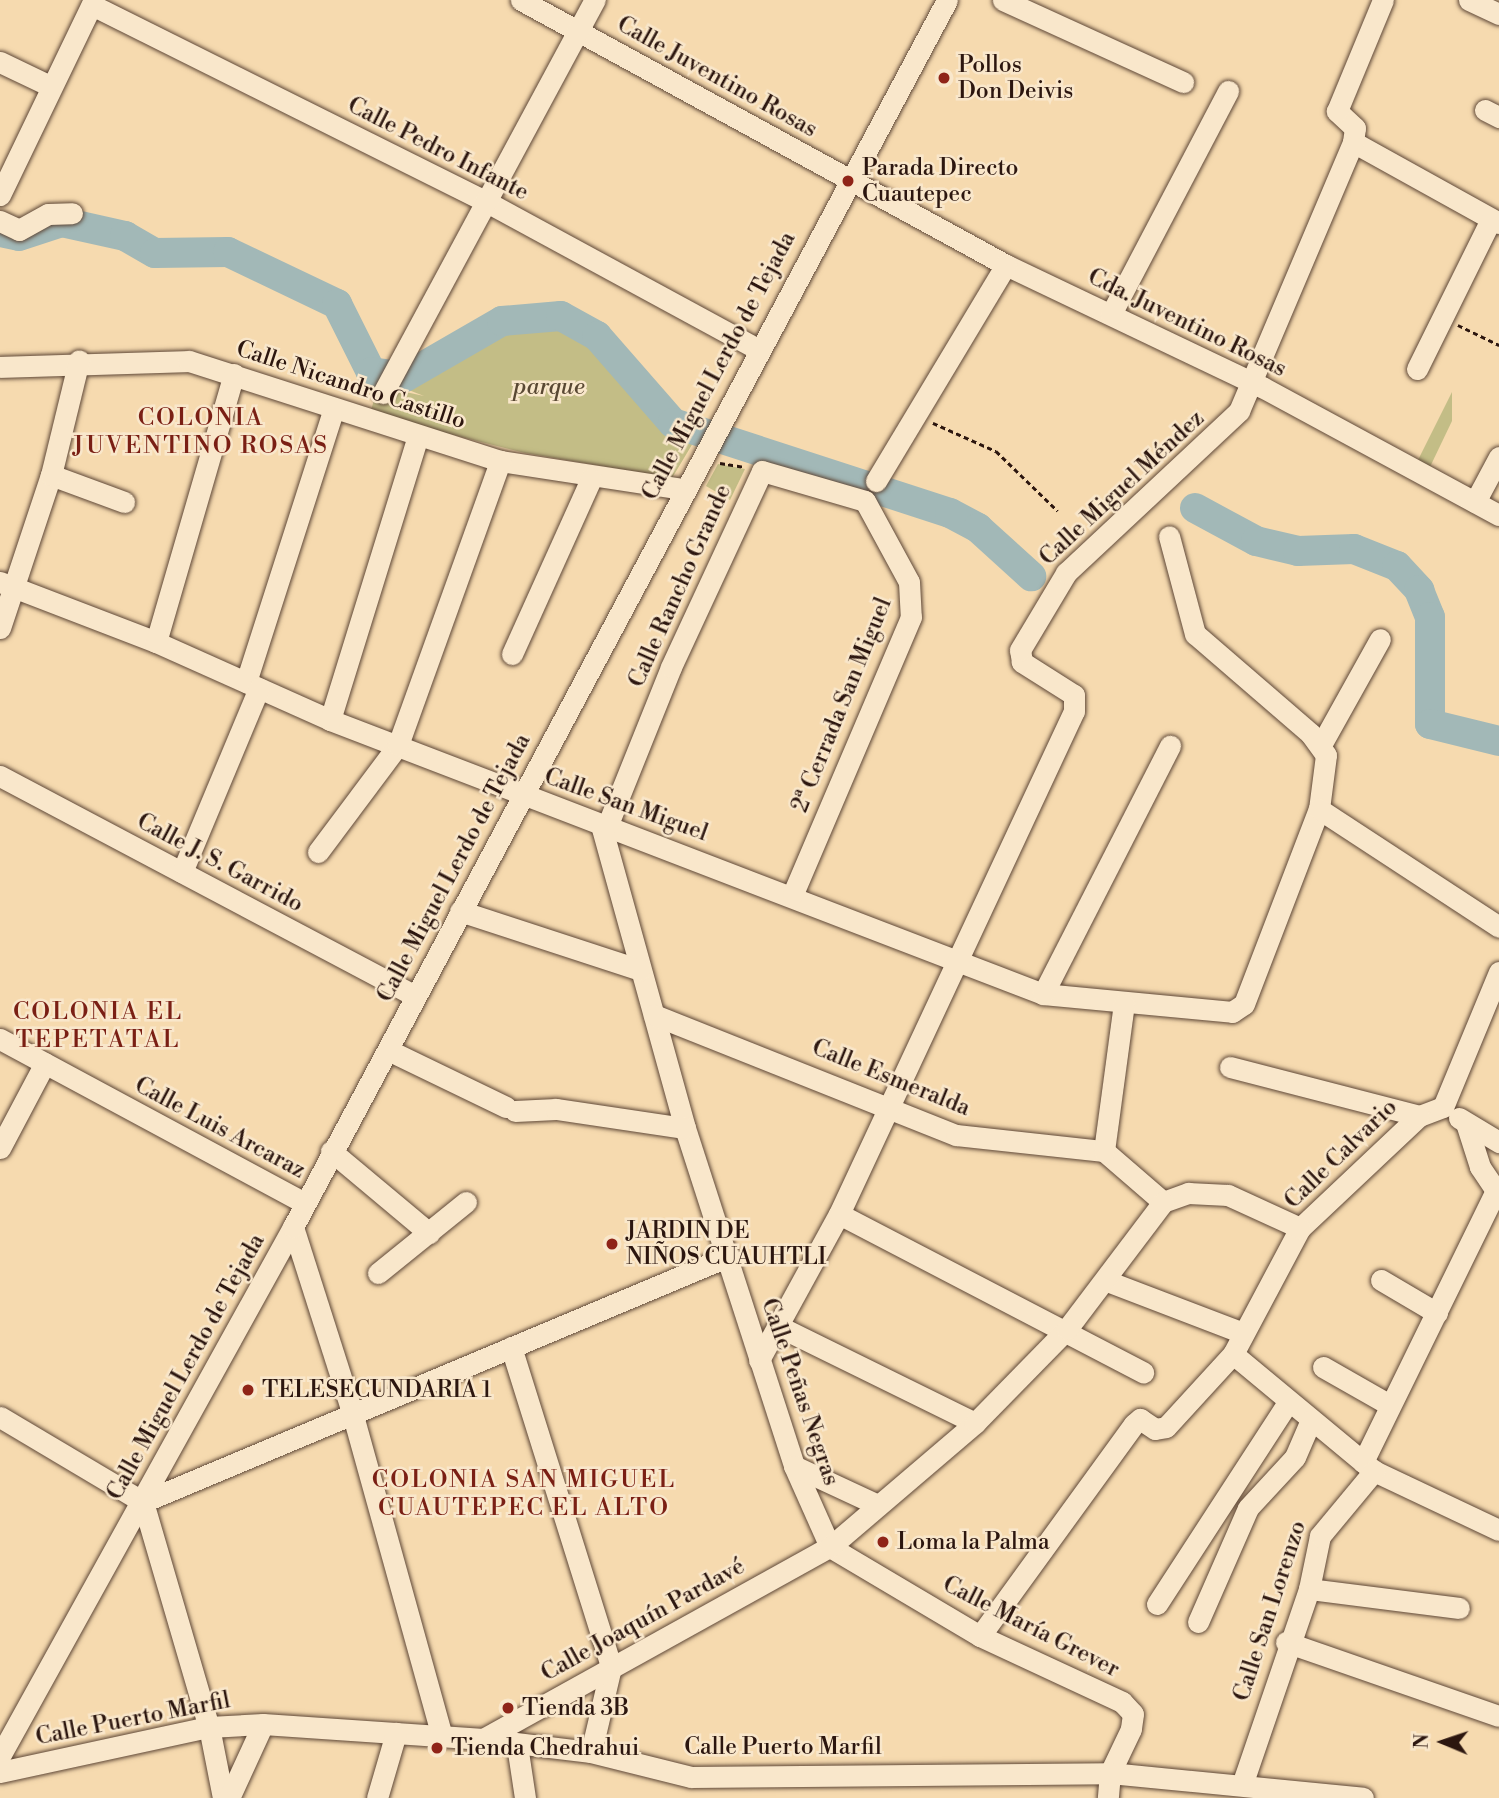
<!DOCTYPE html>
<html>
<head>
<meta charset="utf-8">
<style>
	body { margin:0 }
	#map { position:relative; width:1499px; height:1798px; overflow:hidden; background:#f6daaf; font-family:"Libre Bodoni",serif }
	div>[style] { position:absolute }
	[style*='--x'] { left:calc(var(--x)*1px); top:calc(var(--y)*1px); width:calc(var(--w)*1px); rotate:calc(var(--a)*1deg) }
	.green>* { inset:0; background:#c3bd86 }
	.river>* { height:30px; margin:-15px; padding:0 15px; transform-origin:15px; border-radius:15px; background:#a2b8b7 }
	.path>* { height:2.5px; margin-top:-1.25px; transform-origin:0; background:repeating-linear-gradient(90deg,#2c160f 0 5px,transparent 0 8.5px) }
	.roads { filter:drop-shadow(0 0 2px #5e4737) drop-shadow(0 0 2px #5e4737) }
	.minor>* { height:21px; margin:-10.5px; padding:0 10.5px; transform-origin:10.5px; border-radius:10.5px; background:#f9e7cb }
	.dots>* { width:19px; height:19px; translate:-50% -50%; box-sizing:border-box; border:4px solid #f9e7cb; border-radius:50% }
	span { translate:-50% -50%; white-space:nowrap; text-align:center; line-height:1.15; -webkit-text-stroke:5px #f9e7cb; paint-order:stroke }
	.poi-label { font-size:23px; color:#2c160f }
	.left { translate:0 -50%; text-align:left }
	.street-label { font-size:23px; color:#2c160f }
	.park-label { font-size:23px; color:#594833; font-style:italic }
	.neighbourhood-label { font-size:24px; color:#7a1f14; letter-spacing:2px }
	.north { position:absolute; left:1408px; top:1707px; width:70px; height:70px; -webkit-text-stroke:5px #f9e7cb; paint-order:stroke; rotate:272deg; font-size:19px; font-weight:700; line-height:28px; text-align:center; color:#2c160f }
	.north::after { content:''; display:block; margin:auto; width:24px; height:32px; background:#2c160f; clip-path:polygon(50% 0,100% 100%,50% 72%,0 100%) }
</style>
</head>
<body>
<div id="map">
	<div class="green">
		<i style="clip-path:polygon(561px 316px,597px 336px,673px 423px,699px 433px,672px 478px,525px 453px,370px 414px,378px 386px,424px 396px,401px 387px,405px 377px,429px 368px,461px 341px,502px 321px)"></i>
		<i style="clip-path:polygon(1452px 392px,1452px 421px,1429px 469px,1417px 462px)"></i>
		<i style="clip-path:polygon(718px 464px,745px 469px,730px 500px,706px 486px)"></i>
	</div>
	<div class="river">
		<i style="--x:0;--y:232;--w:19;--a:12"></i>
		<i style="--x:19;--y:236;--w:45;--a:-18"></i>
		<i style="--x:62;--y:222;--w:65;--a:12.5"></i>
		<i style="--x:125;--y:236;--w:34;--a:30"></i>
		<i style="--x:155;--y:253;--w:73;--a:-0.8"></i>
		<i style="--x:228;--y:252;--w:121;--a:25.5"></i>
		<i style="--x:337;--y:304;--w:76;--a:63.4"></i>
		<i style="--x:371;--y:372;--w:34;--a:8"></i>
		<i style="--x:405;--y:377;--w:112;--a:-30"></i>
		<i style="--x:502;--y:321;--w:59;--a:-4.8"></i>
		<i style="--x:561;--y:316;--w:41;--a:29.1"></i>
		<i style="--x:597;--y:336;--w:116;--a:48.9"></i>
		<i style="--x:673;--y:423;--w:291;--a:18"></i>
		<i style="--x:950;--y:513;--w:32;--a:28"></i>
		<i style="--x:978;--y:528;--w:72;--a:42.2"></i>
		<i style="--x:1195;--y:508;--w:69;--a:28.4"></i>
		<i style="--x:1256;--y:541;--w:43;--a:13.4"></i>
		<i style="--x:1298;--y:551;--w:56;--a:-2"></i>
		<i style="--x:1354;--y:549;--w:46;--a:21.6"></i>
		<i style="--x:1397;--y:566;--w:33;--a:47"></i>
		<i style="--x:1419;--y:590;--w:29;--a:68"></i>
		<i style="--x:1430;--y:617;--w:107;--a:90"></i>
		<i style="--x:1430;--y:724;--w:71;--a:13.8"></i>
	</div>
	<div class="path">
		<i style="--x:1458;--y:325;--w:46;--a:26"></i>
		<i style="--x:933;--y:423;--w:69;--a:24"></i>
		<i style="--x:996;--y:451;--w:86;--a:44.1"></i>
		<i style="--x:720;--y:463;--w:25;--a:9"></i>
	</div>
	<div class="roads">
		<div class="minor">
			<i style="--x:521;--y:0;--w:553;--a:28.65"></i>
			<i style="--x:1006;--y:265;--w:284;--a:25.5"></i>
			<i style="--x:1262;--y:387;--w:269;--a:28.4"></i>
			<i style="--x:1003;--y:0;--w:198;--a:24.5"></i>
			<i style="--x:1469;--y:0;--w:33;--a:25"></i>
			<i style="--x:92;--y:5;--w:439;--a:26.5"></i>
			<i style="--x:485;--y:201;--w:308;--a:28.5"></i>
			<i style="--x:0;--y:62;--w:53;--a:25.6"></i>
			<i style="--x:1485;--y:110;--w:16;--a:27"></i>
			<i style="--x:1353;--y:142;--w:167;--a:29"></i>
			<i style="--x:0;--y:195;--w:216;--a:-64.3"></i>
			<i style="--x:0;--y:221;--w:21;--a:25"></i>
			<i style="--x:19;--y:230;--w:33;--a:-29"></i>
			<i style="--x:48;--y:214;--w:24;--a:-2"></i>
			<i style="--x:1111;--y:314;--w:252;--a:-62.3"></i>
			<i style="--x:0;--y:367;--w:189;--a:-1.8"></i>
			<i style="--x:189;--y:361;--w:327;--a:17.8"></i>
			<i style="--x:500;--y:461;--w:185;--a:8.7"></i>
			<i style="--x:1417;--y:369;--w:167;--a:-63.7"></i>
			<i style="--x:383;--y:393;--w:447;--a:-61.7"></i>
			<i style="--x:51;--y:475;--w:78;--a:20.3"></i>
			<i style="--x:876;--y:481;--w:252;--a:-59"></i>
			<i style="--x:1475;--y:502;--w:51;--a:-61.9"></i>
			<i style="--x:0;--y:582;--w:167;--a:21"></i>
			<i style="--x:156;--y:642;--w:191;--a:24.1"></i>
			<i style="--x:330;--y:720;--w:764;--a:21.02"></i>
			<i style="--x:1043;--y:994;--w:190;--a:5.4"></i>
			<i style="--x:1232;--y:1012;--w:14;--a:-34"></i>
			<i style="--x:1244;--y:1004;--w:209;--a:-69"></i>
			<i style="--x:1319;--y:809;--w:54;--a:-82.6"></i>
			<i style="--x:1326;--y:755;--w:26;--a:-126"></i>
			<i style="--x:1311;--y:734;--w:153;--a:-139.2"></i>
			<i style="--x:1195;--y:634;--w:101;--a:-104.9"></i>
			<i style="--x:0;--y:628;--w:161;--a:-71.6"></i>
			<i style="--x:51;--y:475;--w:118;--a:-76.3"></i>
			<i style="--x:156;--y:642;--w:279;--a:-73.8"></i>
			<i style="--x:512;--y:654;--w:192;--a:-65.7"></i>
			<i style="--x:246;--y:682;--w:285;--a:-72.2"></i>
			<i style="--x:330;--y:720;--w:297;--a:-72.8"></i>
			<i style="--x:1321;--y:745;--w:121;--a:-60.9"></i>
			<i style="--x:0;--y:776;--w:470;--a:27.9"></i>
			<i style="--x:1319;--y:809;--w:215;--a:33.2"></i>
			<i style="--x:608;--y:824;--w:169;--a:-68.1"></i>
			<i style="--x:671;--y:667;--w:216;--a:-65.1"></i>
			<i style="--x:762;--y:471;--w:107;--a:16.2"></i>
			<i style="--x:865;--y:501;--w:92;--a:61.5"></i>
			<i style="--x:909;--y:582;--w:35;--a:87"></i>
			<i style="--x:911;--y:617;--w:301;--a:113.1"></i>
			<i style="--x:601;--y:825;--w:314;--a:74.5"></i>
			<i style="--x:685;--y:1128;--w:355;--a:72.1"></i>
			<i style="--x:794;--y:1466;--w:89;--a:66"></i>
			<i style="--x:318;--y:852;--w:134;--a:-53.2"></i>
			<i style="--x:398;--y:745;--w:302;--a:-70.2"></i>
			<i style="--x:182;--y:872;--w:199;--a:-67.3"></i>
			<i style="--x:460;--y:911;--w:189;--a:18.1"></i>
			<i style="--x:1499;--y:972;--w:146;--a:112.5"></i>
			<i style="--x:1443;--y:1107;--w:26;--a:159"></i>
			<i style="--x:1419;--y:1116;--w:163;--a:136.7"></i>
			<i style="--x:1300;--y:1228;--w:143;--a:118"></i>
			<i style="--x:1233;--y:1354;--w:183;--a:39.7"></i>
			<i style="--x:1374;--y:1471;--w:138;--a:25.3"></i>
			<i style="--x:1043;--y:994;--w:279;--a:-62.9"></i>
			<i style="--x:654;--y:1015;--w:325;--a:21.7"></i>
			<i style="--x:956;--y:1135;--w:149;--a:6.2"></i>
			<i style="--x:1104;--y:1151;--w:78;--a:40.8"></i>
			<i style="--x:1163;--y:1202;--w:27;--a:-20"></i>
			<i style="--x:1188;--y:1193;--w:40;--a:2.9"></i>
			<i style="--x:1228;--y:1195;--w:79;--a:24.6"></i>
			<i style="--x:0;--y:1039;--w:345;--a:28.3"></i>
			<i style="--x:388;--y:1050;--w:131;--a:25.8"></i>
			<i style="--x:1230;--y:1067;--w:195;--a:14.5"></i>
			<i style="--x:515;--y:1111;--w:41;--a:-2.8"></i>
			<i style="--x:556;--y:1109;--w:130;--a:8.4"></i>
			<i style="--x:1459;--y:1118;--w:47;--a:31"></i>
			<i style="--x:1466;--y:1123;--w:46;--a:72.3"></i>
			<i style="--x:1480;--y:1167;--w:34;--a:56"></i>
			<i style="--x:0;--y:1148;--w:96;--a:-62.1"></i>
			<i style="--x:331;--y:1151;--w:128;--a:39.9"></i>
			<i style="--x:1104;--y:1151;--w:148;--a:-82.3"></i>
			<i style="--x:839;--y:1214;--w:343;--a:27.5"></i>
			<i style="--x:293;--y:1227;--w:194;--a:72.3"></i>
			<i style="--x:352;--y:1412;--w:336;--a:74.5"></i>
			<i style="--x:378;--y:1273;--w:113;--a:-38.9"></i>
			<i style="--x:1381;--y:1280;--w:65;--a:30.5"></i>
			<i style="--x:1107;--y:1281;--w:146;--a:20.9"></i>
			<i style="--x:782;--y:1328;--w:215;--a:26.2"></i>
			<i style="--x:511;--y:1347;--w:335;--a:72.6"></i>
			<i style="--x:611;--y:1667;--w:87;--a:103.2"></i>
			<i style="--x:759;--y:1360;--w:166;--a:-61.3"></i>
			<i style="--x:839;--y:1214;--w:555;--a:-64.96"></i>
			<i style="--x:1074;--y:711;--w:16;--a:-90"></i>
			<i style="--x:1074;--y:695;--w:62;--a:-147.6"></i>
			<i style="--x:1022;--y:662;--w:12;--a:-99"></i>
			<i style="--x:1020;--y:650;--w:90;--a:-59.1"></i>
			<i style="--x:1066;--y:573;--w:237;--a:-43.1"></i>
			<i style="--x:1239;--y:411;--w:292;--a:-67"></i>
			<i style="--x:1353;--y:142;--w:14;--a:-82"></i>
			<i style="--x:1355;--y:128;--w:25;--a:-137"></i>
			<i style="--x:1337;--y:111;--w:120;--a:-67.5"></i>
			<i style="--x:1323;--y:1367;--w:77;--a:29.6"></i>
			<i style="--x:0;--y:1417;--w:166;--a:30.7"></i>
			<i style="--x:1363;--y:1462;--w:303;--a:-63.9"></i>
			<i style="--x:794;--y:1466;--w:93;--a:24.9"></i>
			<i style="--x:143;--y:1502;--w:636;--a:-22.77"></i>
			<i style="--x:143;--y:1502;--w:234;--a:73.7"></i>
			<i style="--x:209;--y:1727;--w:72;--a:78.8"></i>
			<i style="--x:830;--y:1547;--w:174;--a:30.7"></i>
			<i style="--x:980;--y:1636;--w:157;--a:24.9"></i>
			<i style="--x:1122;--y:1702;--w:16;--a:47"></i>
			<i style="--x:1133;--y:1714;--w:15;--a:98"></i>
			<i style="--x:1131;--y:1729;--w:49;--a:115.5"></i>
			<i style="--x:1110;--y:1773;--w:25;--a:95"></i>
			<i style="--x:1309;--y:1589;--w:151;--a:7.2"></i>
			<i style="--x:1157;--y:1604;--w:241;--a:-57"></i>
			<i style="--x:1198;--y:1622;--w:124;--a:-66.3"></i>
			<i style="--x:1248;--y:1508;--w:69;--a:-47.3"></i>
			<i style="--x:1295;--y:1457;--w:40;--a:-66.6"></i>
			<i style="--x:980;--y:1636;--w:262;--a:-54"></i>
			<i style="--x:1134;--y:1424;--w:8;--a:-40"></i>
			<i style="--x:1140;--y:1419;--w:18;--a:34"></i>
			<i style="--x:1155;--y:1429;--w:11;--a:-10"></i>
			<i style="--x:1166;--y:1427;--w:99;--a:-47.5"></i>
			<i style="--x:1286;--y:1642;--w:225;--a:19.2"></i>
			<i style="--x:483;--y:1739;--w:397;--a:-29"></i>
			<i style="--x:830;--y:1547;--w:191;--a:-40.5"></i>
			<i style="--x:975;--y:1423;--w:132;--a:-45.6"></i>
			<i style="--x:1067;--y:1329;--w:159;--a:-52.9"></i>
			<i style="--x:517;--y:1745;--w:54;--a:81.4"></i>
			<i style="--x:0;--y:1756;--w:605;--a:-61.02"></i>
			<i style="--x:293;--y:1227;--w:1390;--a:-61.94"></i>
			<i style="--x:0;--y:1772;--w:214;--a:-12.2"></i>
			<i style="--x:209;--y:1727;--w:54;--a:-3.2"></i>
			<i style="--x:263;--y:1724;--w:221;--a:3.9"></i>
			<i style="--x:483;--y:1739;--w:109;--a:6.9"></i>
			<i style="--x:591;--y:1752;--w:103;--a:14"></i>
			<i style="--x:691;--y:1777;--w:419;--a:-0.5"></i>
			<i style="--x:1110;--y:1773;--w:254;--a:5.6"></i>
			<i style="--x:1243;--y:1782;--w:204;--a:-71.1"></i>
			<i style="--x:1309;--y:1589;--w:54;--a:-78.3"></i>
			<i style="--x:1320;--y:1536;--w:85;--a:-50.3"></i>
			<i style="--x:229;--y:1798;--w:81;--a:-65.3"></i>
			<i style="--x:377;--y:1798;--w:68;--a:-73.7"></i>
		</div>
	</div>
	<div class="dots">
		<i style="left:944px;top:78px;background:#8f2418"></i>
		<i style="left:848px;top:181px;background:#8f2418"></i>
		<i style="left:612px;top:1244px;background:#8f2418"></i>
		<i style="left:248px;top:1390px;background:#8f2418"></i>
		<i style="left:883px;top:1542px;background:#8f2418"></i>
		<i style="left:508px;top:1708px;background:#8f2418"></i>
		<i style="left:437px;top:1748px;background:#8f2418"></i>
	</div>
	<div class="poi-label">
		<span class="left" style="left:958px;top:78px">Pollos<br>Don Deivis</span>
		<span class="left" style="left:862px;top:181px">Parada Directo<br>Cuautepec</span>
		<span class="left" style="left:626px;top:1244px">JARDIN DE<br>NIÑOS CUAUHTLI</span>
		<span class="left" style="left:262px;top:1390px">TELESECUNDARIA 1</span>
		<span class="left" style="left:897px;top:1542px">Loma la Palma</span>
		<span class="left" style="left:522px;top:1708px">Tienda 3B</span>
		<span class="left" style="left:451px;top:1748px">Tienda Chedrahui</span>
	</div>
	<div class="street-label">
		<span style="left:717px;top:77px;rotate:29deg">Calle Juventino Rosas</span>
		<span style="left:438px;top:149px;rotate:27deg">Calle Pedro Infante</span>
		<span style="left:1187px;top:323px;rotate:26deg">Cda. Juventino Rosas</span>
		<span style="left:719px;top:366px;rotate:-62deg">Calle Miguel Lerdo de Tejada</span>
		<span style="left:351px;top:385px;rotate:18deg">Calle Nicandro Castillo</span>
		<span style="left:1122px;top:488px;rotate:-43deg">Calle Miguel Méndez</span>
		<span style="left:680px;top:586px;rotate:-66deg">Calle Rancho Grande</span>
		<span style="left:842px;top:705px;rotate:-68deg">2ª Cerrada San Miguel</span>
		<span style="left:626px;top:805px;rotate:20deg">Calle San Miguel</span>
		<span style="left:220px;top:863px;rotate:28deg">Calle J. S. Garrido</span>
		<span style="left:454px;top:868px;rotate:-62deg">Calle Miguel Lerdo de Tejada</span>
		<span style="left:891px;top:1078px;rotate:22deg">Calle Esmeralda</span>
		<span style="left:220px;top:1128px;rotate:28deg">Calle Luis Arcaraz</span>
		<span style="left:1341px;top:1154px;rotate:-44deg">Calle Calvario</span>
		<span style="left:186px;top:1367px;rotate:-61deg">Calle Miguel Lerdo de Tejada</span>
		<span style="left:800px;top:1392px;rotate:71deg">Calle Peñas Negras</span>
		<span style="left:1270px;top:1611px;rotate:-72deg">Calle San Lorenzo</span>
		<span style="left:643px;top:1620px;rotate:-29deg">Calle Joaquín Pardavé</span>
		<span style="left:1031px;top:1627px;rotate:27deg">Calle María Grever</span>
		<span style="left:133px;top:1719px;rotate:-11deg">Calle Puerto Marfil</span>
		<span style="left:783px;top:1747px">Calle Puerto Marfil</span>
	</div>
	<div class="park-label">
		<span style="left:549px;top:387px">parque</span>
	</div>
	<div class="neighbourhood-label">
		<span style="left:201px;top:433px">COLONIA<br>JUVENTINO ROSAS</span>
		<span style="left:98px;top:1027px">COLONIA EL<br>TEPETATAL</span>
		<span style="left:524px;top:1495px">COLONIA SAN MIGUEL<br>CUAUTEPEC EL ALTO</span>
	</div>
	<div class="north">N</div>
</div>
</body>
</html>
